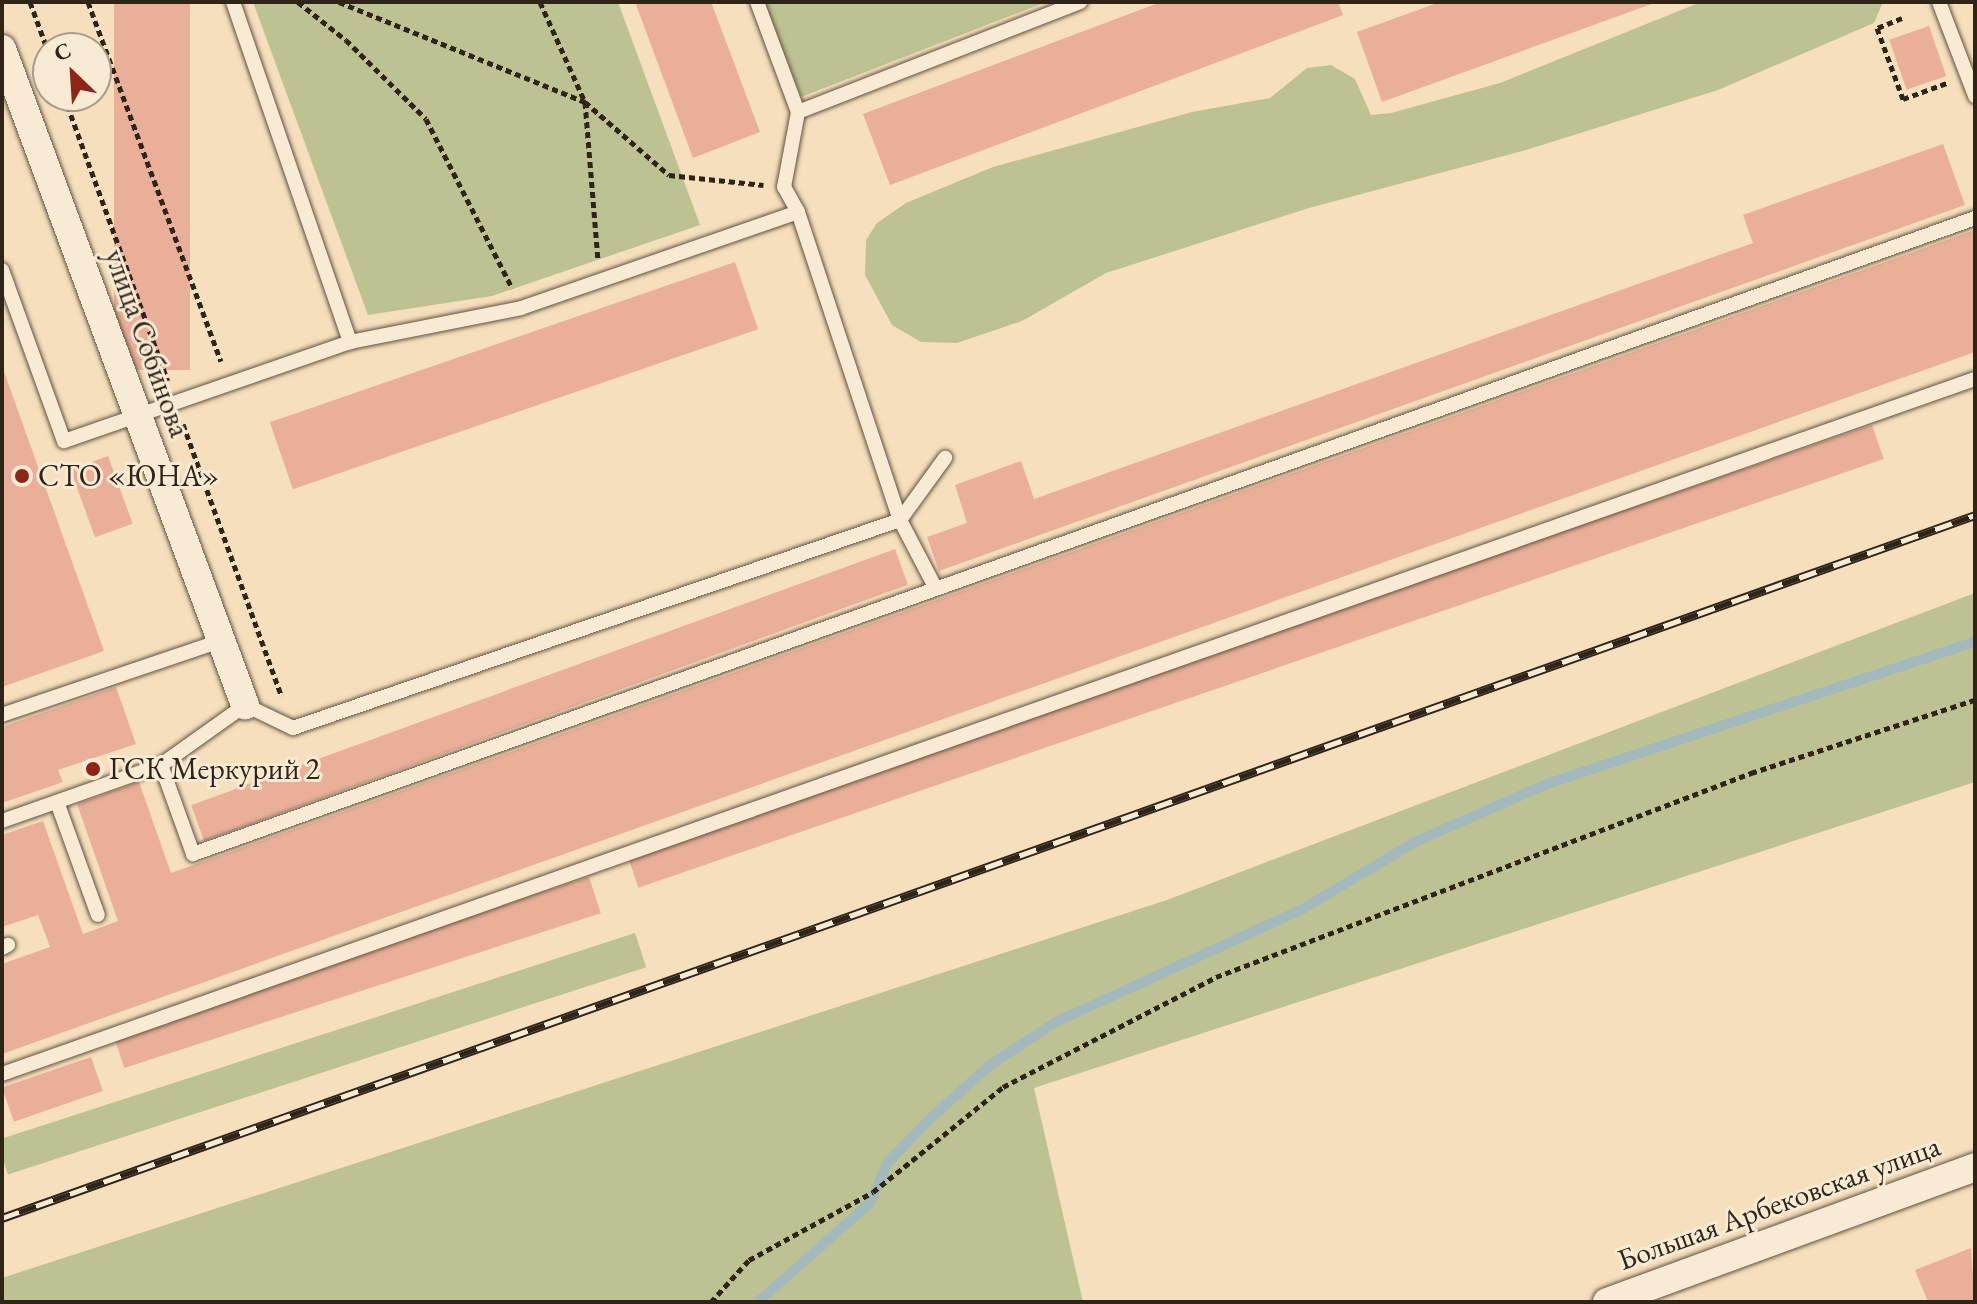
<!DOCTYPE html>
<html>
<head>
<meta charset="utf-8">
<style>
	body { margin:0 }
	#map { position:relative; width:1977px; height:1304px; overflow:hidden; background:#f6dfbc; font-family:"EB Garamond",serif }
	div>[style] { position:absolute }
	[style*='--x'] { left:calc(var(--x)*1px); top:calc(var(--y)*1px); width:calc(var(--w)*1px); rotate:calc(var(--a)*1deg) }
	.green>* { inset:0; background:#bcc291; transform-origin:0 0 }
	.stream>* { height:10px; margin:-5px; padding:0 5px; transform-origin:5px; border-radius:5px; background:#a3b9bd }
	.building>* { inset:0; background:#e9af99; transform-origin:0 0 }
	.path>* { height:5px; margin-top:-2.5px; transform-origin:0; background:repeating-linear-gradient(90deg,#2e2418 0 6px,transparent 0 10px) }
	.roads { filter:drop-shadow(0 0 2px #605341) drop-shadow(0 0 2px #605341) }
	.service>* { height:14px; margin:-7px; padding:0 7px; transform-origin:7px; border-radius:7px; background:#f9ead3 }
	.minor>* { height:28px; margin:-14px; padding:0 14px; transform-origin:14px; border-radius:14px; background:#f9ead3 }
	.rail>* { height:9px; margin-top:-4.5px; transform-origin:0; background:repeating-linear-gradient(90deg,#f9ead3 0 18px,#2e2418 0 36px); box-sizing:border-box; border-block:2px solid #2e2418 }
	.dots>* { width:22px; height:22px; translate:-50% -50%; box-sizing:border-box; border:4px solid #f9ead3; border-radius:50% }
	span { translate:-50% -50%; white-space:nowrap; text-align:center; line-height:1.15; -webkit-text-stroke:6px #f9ead3; paint-order:stroke }
	.street-label { font-size:30px; color:#2e2418 }
	.poi-label { font-size:30px; color:#2e2418 }
	.left { translate:0 -50%; text-align:left }
	.frame { position:absolute; inset:0; border:4px solid #2e2418; pointer-events:none }
	.north { position:absolute; left:32px; top:32px; width:80px; height:80px; box-sizing:border-box; background:#f9ead3; border:2px solid #a89b88; border-radius:50%; rotate:335deg; font-size:22px; font-weight:700; line-height:32px; text-align:center; color:#2e2418 }
	.north::after { content:''; display:block; margin:auto; width:28px; height:36px; background:#8f2418; clip-path:polygon(50% 0,100% 100%,50% 72%,0 100%) }
</style>
</head>
<body>
<div id="map">
	<div class="green">
		<i style="clip-path:polygon(253px 2px,618px 2px,700px 225px,492px 296px,368px 315px)"></i>
		<i style="clip-path:polygon(764px 2px,1046px 2px,801px 97px)"></i>
		<i style="clip-path:polygon(1701px 2px,1883px 2px,1874px 23px,1718px 90px,1526px 150px,1309px 208px,1106px 273px,1022px 321px,957px 343px,921px 342px,892px 325px,865px 275px,866px 240px,877px 223px,906px 203px,993px 167px,1192px 112px,1270px 98px,1307px 68px,1331px 65px,1355px 79px,1371px 115px,1391px 113px,1500px 83px)"></i>
		<i style="clip-path:polygon(1975px 593px,1975px 782px,1034px 1088px,1083px 1302px,2px 1302px,2px 1278px,1167px 900px)"></i>
		<i style="left:635px;top:933px;width:36px;height:671px;rotate:72deg"></i>
	</div>
	<div class="stream">
		<i style="--x:758;--y:1302;--w:149;--a:-41.5"></i>
		<i style="--x:870;--y:1203;--w:45;--a:-66.3"></i>
		<i style="--x:888;--y:1162;--w:62;--a:-45.7"></i>
		<i style="--x:931;--y:1118;--w:79;--a:-41.9"></i>
		<i style="--x:990;--y:1065;--w:79;--a:-33.1"></i>
		<i style="--x:1056;--y:1022;--w:269;--a:-24.6"></i>
		<i style="--x:1301;--y:910;--w:133;--a:-30.8"></i>
		<i style="--x:1415;--y:842;--w:144;--a:-23.7"></i>
		<i style="--x:1547;--y:784;--w:451;--a:-18.4"></i>
	</div>
	<div class="building">
		<i style="left:114px;top:2px;width:76px;height:368px"></i>
		<i style="clip-path:polygon(635px 2px,711px 2px,760px 132px,693px 158px)"></i>
		<i style="clip-path:polygon(1161px 2px,1338px 2px,1343px 15px,890px 185px,863px 114px)"></i>
		<i style="clip-path:polygon(1440px 2px,1657px 2px,1382px 102px,1357px 32px)"></i>
		<i style="left:1929px;top:26px;width:53px;height:42px;rotate:71deg"></i>
		<i style="clip-path:polygon(1943px 144px,1965px 205px,939px 571px,927px 537px,967px 523px,955px 485px,1021px 461px,1034px 499px,1753px 243px,1743px 215px)"></i>
		<i style="clip-path:polygon(1975px 230px,1975px 352px,2px 1054px,2px 964px,50px 947px,38px 915px,2px 927px,2px 835px,43px 821px,83px 934px,118px 921px,77px 804px,139px 782px,171px 873px)"></i>
		<i style="left:735px;top:262px;width:71px;height:492px;rotate:71deg"></i>
		<i style="clip-path:polygon(2px 366px,104px 651px,2px 687px)"></i>
		<i style="left:1872px;top:425px;width:36px;height:1317px;rotate:71deg"></i>
		<i style="left:108px;top:456px;width:72px;height:40px;rotate:70deg"></i>
		<i style="left:895px;top:549px;width:38px;height:749px;rotate:70deg"></i>
		<i style="clip-path:polygon(116px 687px,136px 744px,58px 770px,63px 782px,2px 803px,2px 727px)"></i>
		<i style="left:589px;top:877px;width:38px;height:501px;rotate:72deg"></i>
		<i style="left:91px;top:1057px;width:36px;height:94px;rotate:71deg"></i>
		<i style="clip-path:polygon(1971px 1248px,1975px 1302px,1928px 1302px,1915px 1270px)"></i>
	</div>
	<div class="path">
		<i style="--x:30;--y:2;--w:52;--a:69.8"></i>
		<i style="--x:88;--y:2;--w:383;--a:69.7"></i>
		<i style="--x:298;--y:2;--w:61;--a:38.4"></i>
		<i style="--x:346;--y:40;--w:112;--a:44.6"></i>
		<i style="--x:426;--y:119;--w:190;--a:63"></i>
		<i style="--x:339;--y:2;--w:266;--a:22.1"></i>
		<i style="--x:585;--y:102;--w:111;--a:41"></i>
		<i style="--x:669;--y:175;--w:95;--a:6.1"></i>
		<i style="--x:540;--y:2;--w:110;--a:65.8"></i>
		<i style="--x:585;--y:102;--w:158;--a:85.3"></i>
		<i style="--x:1902;--y:18;--w:27;--a:158"></i>
		<i style="--x:1877;--y:28;--w:76;--a:69.9"></i>
		<i style="--x:1903;--y:99;--w:47;--a:-20"></i>
		<i style="--x:64;--y:96;--w:303;--a:70"></i>
		<i style="--x:183;--y:424;--w:290;--a:70.1"></i>
		<i style="--x:711;--y:1302;--w:57;--a:-47.9"></i>
		<i style="--x:749;--y:1260;--w:141;--a:-28.7"></i>
		<i style="--x:873;--y:1192;--w:167;--a:-38.9"></i>
		<i style="--x:1003;--y:1087;--w:240;--a:-27.3"></i>
		<i style="--x:1216;--y:977;--w:573;--a:-20.87"></i>
		<i style="--x:1751;--y:773;--w:236;--a:-18.1"></i>
	</div>
	<div class="roads">
		<div class="service">
			<i style="--x:233;--y:2;--w:360;--a:71"></i>
			<i style="--x:1939;--y:2;--w:101;--a:69"></i>
			<i style="--x:798;--y:112;--w:303;--a:-21.3"></i>
			<i style="--x:798;--y:212;--w:324;--a:71.7"></i>
			<i style="--x:900;--y:520;--w:76;--a:62.4"></i>
			<i style="--x:2;--y:270;--w:182;--a:70.1"></i>
			<i style="--x:64;--y:441;--w:303;--a:-19.1"></i>
			<i style="--x:350;--y:342;--w:174;--a:-11.2"></i>
			<i style="--x:521;--y:308;--w:293;--a:-19.1"></i>
			<i style="--x:798;--y:212;--w:29;--a:-119"></i>
			<i style="--x:784;--y:187;--w:76;--a:-79.4"></i>
			<i style="--x:798;--y:112;--w:117;--a:-110.4"></i>
			<i style="--x:2;--y:715;--w:231;--a:-18.7"></i>
			<i style="--x:161;--y:765;--w:95;--a:70.2"></i>
			<i style="--x:193;--y:854;--w:1892;--a:-19.64"></i>
			<i style="--x:57;--y:802;--w:120;--a:70.1"></i>
			<i style="--x:2;--y:821;--w:169;--a:-19.4"></i>
			<i style="--x:161;--y:765;--w:103;--a:-35.5"></i>
			<i style="--x:245;--y:705;--w:53;--a:25.6"></i>
			<i style="--x:293;--y:728;--w:642;--a:-18.91"></i>
			<i style="--x:900;--y:520;--w:77;--a:-54"></i>
			<i style="--x:2;--y:948;--w:7;--a:-27"></i>
			<i style="--x:2;--y:1074;--w:2092;--a:-19.41"></i>
		</div>
		<div class="minor">
			<i style="--x:2;--y:49;--w:700;--a:69.67"></i>
			<i style="--x:1607;--y:1302;--w:392;--a:-20.1"></i>
		</div>
	</div>
	<div class="rail">
		<i style="--x:2;--y:1218;--w:2095;--a:-19.61"></i>
	</div>
	<div class="dots">
		<i style="left:22px;top:476px;background:#8f2418"></i>
		<i style="left:93px;top:769px;background:#8f2418"></i>
	</div>
	<div class="street-label">
		<span style="left:147px;top:343px;rotate:70deg">улица Собинова</span>
		<span style="left:1779px;top:1203px;rotate:-20deg">Большая Арбековская улица</span>
	</div>
	<div class="poi-label">
		<span class="left" style="left:38px;top:476px">СТО «ЮНА»</span>
		<span class="left" style="left:109px;top:769px">ГСК Меркурий 2</span>
	</div>
	<div class="frame"></div>
	<div class="north">С</div>
</div>
</body>
</html>
